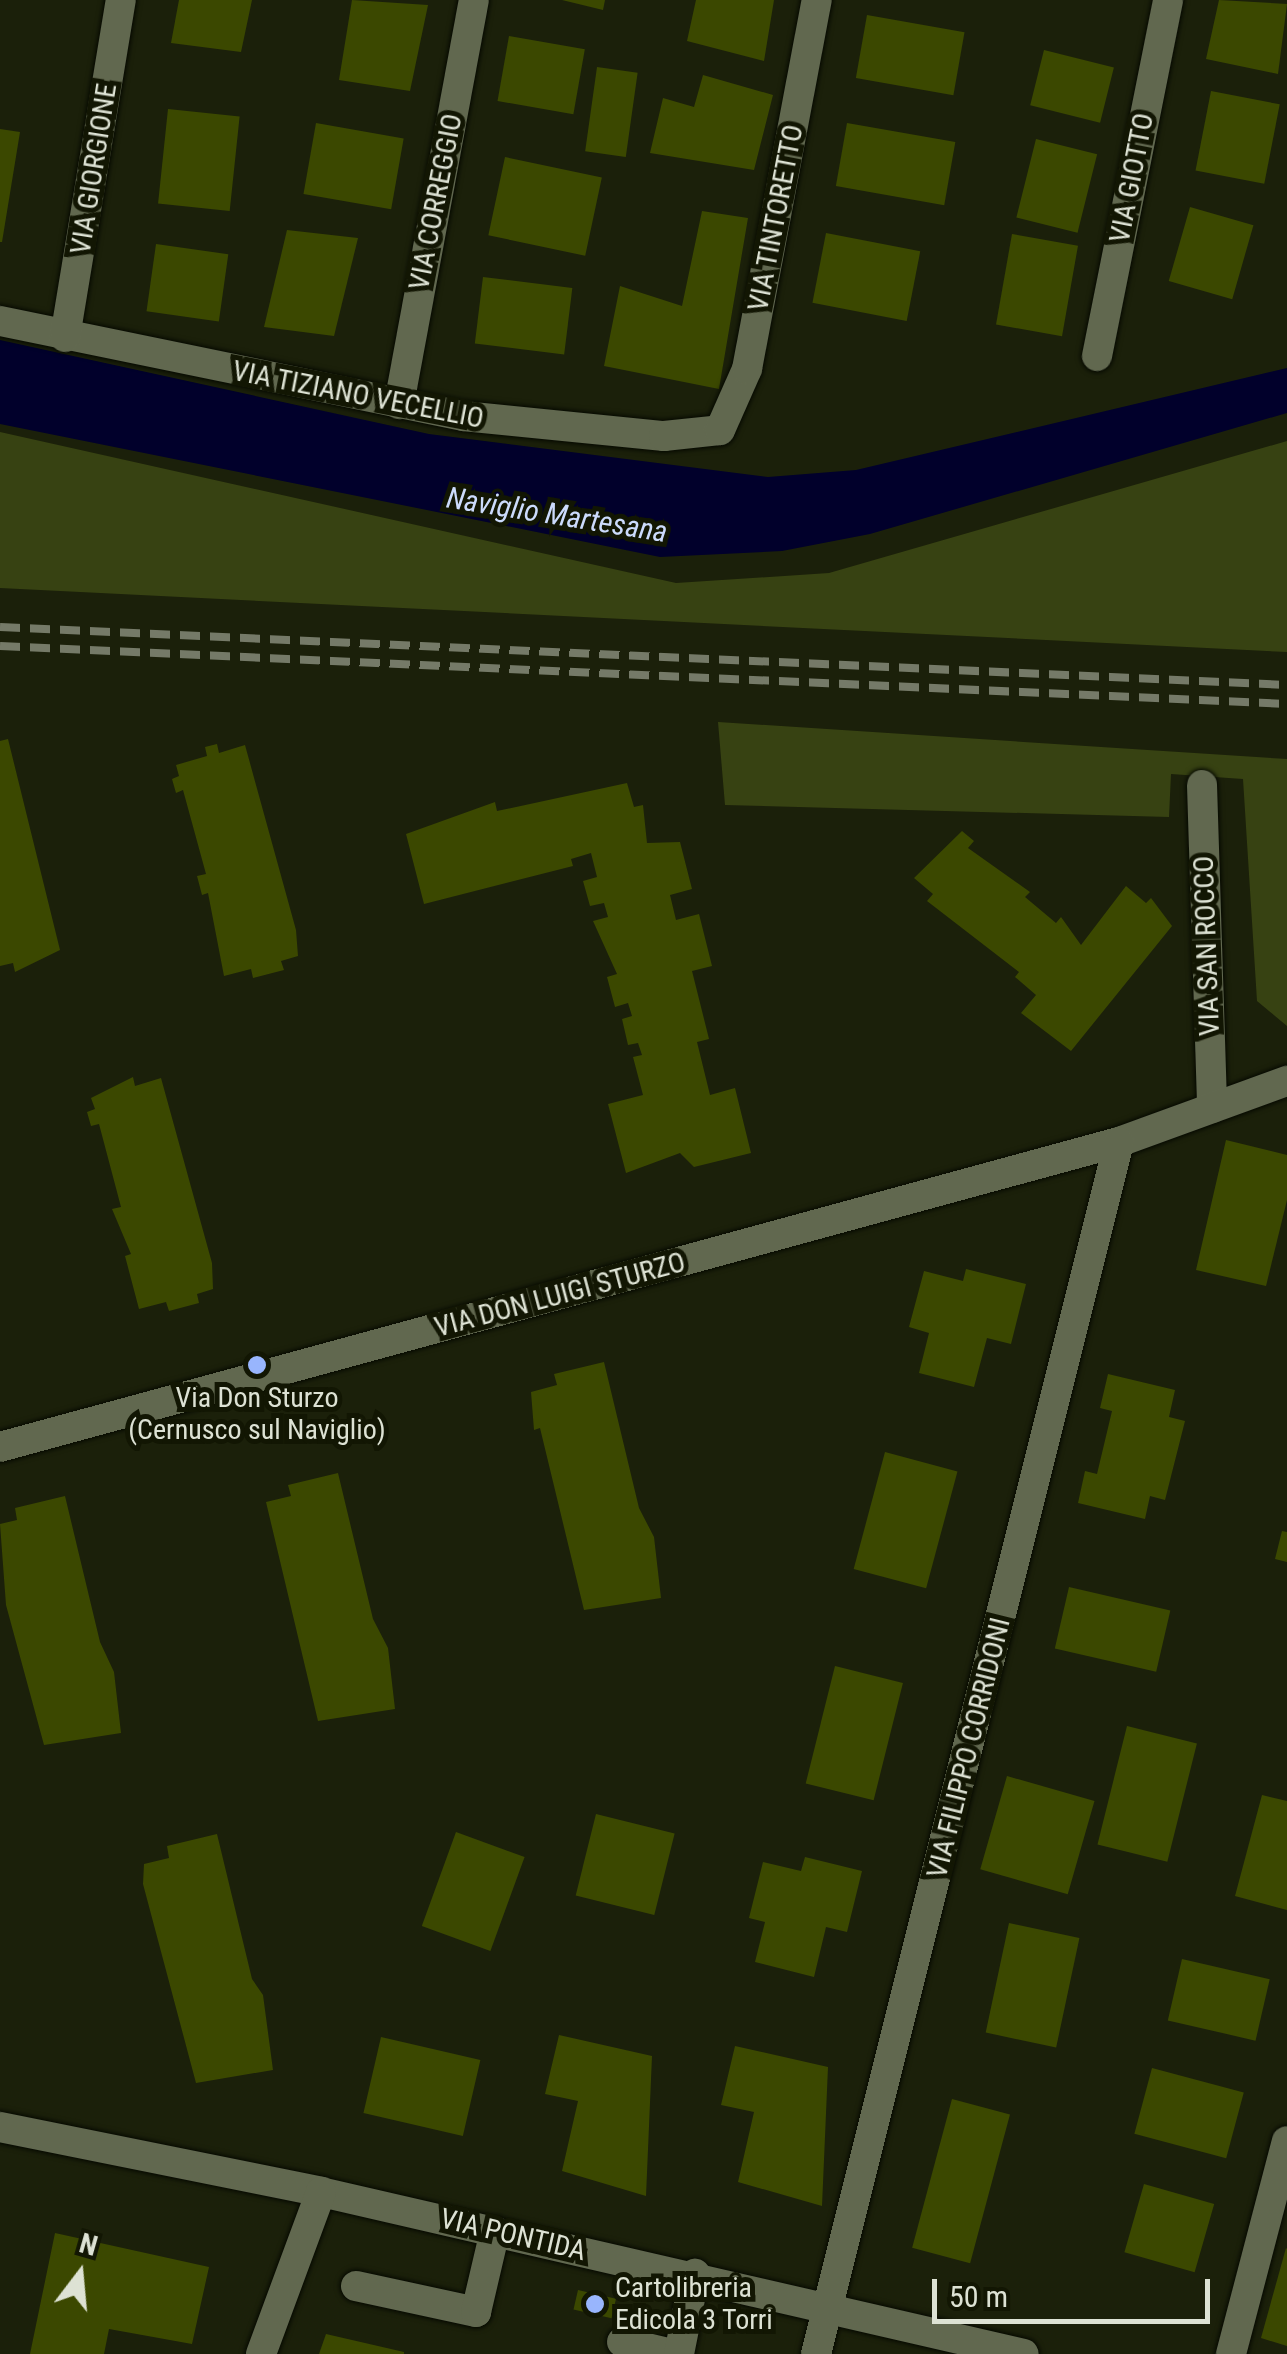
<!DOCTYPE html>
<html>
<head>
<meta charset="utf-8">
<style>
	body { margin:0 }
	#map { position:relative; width:1287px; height:2354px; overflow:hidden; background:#1b200a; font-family:"Roboto Condensed",sans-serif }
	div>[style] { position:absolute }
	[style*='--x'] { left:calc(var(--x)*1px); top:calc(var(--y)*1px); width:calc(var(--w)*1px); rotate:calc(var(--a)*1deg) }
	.green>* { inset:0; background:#374212 }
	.water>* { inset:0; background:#01002b }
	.building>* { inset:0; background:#3b4800; transform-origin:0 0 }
	.roads { filter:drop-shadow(0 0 2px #060900) drop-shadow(0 0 2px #060900) }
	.minor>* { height:30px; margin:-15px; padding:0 15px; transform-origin:15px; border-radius:15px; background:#61684f }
	.rail>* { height:8px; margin-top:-4px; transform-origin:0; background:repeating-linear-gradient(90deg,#757a68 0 20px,transparent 0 30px) }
	.dots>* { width:28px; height:28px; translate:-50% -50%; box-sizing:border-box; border:5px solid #121603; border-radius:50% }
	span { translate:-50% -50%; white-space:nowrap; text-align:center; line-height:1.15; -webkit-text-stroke:10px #121603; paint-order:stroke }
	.street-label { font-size:28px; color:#dde2d4 }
	.poi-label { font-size:28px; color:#dde2d4 }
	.left { translate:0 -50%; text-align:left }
	.water-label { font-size:30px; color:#ccdbfc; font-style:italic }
	.north { position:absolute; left:30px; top:2224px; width:100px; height:100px; -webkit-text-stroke:8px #121603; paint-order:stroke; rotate:16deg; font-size:28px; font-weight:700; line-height:40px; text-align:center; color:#dde2d4 }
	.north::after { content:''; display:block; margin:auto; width:35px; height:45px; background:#dde2d4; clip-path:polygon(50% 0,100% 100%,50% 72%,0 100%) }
	.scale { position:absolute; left:932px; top:2279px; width:278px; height:45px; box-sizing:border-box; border:5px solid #dde2d4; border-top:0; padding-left:12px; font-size:30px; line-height:35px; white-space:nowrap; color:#dde2d4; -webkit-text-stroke:8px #121603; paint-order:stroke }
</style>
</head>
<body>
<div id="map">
	<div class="green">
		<i style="clip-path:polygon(0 432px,676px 583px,829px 573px,1287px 441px,1287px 652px,0 588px)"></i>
		<i style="clip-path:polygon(718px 722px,1287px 759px,1287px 1026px,1257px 1001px,1243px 779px,1171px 774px,1169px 817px,725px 805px)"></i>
	</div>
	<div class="water">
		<i style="clip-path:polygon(0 340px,429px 434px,768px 477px,856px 470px,1287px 368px,1287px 413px,870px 534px,782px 551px,660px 557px,0 424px)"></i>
	</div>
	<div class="building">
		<i style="clip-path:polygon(179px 0,252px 0,241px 52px,171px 43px)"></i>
		<i style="clip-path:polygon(352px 0,428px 5px,410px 91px,339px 80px)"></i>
		<i style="clip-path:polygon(562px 0,605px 0,603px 10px)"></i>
		<i style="clip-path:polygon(696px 0,774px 0,764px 61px,687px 41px)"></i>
		<i style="clip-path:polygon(1219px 0,1287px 4px,1278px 74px,1206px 59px)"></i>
		<i style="left:867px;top:15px;width:99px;height:64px;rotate:10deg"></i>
		<i style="left:509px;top:36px;width:77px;height:66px;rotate:10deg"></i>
		<i style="left:1044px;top:50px;width:72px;height:57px;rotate:14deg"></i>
		<i style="left:597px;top:67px;width:41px;height:85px;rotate:8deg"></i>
		<i style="clip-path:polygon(703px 75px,773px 95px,754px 170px,650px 153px,663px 98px,694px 107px)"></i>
		<i style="left:1211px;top:91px;width:70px;height:81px;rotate:11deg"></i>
		<i style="left:168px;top:109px;width:72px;height:95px;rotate:6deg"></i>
		<i style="left:316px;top:123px;width:89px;height:72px;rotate:10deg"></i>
		<i style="left:847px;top:123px;width:110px;height:64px;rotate:10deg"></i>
		<i style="clip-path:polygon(0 129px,20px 132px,2px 242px,0 242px)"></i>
		<i style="left:1036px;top:139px;width:63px;height:81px;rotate:14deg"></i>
		<i style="left:505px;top:157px;width:99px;height:80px;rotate:12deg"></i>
		<i style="left:1190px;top:207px;width:66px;height:77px;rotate:16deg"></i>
		<i style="clip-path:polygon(702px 211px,748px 218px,719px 389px,604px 366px,620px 286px,682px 306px)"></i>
		<i style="clip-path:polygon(287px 230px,358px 238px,334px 336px,264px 327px)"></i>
		<i style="left:826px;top:233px;width:96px;height:71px;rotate:11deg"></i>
		<i style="left:1012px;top:234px;width:67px;height:92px;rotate:10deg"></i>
		<i style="left:156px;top:244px;width:73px;height:68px;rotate:8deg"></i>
		<i style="left:483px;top:277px;width:90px;height:67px;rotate:7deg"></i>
		<i style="clip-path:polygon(8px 739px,60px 950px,15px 972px,13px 963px,0 966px,0 741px)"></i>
		<i style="clip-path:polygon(217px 744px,219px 753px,245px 745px,296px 930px,298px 956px,281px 961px,284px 970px,253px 978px,251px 969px,224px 976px,208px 893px,202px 895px,197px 876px,206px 874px,183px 790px,176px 793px,172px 779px,179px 776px,176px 765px,207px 756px,205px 747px)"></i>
		<i style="clip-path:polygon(627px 783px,634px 807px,643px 805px,647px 843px,680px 842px,692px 889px,670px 895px,676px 920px,699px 914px,712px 966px,692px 971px,709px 1039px,697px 1042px,710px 1095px,735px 1088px,751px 1153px,694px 1167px,680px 1153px,626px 1173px,608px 1104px,643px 1095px,633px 1057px,642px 1055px,638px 1043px,628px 1045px,622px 1019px,632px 1016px,628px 1003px,615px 1007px,607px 977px,617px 974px,593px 921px,608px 917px,604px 903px,590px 906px,583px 881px,597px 877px,591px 853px,571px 859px,573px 866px,424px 904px,406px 834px,495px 802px,497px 811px)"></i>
		<i style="clip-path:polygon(962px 831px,974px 841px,968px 848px,1030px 892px,1025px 897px,1056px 923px,1061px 917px,1081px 945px,1126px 886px,1146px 903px,1151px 898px,1172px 926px,1071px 1051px,1021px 1013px,1036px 995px,1015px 977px,1019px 972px,927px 901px,933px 894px,914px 878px)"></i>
		<i style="clip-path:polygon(133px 1077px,135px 1086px,161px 1078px,212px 1263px,213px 1289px,197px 1294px,199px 1303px,169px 1311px,166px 1302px,139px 1309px,125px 1256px,131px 1254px,112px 1209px,121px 1207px,99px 1124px,91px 1126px,87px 1112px,95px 1109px,91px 1098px)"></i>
		<i style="clip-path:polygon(1226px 1140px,1287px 1155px,1287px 1200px,1266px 1286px,1196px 1270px)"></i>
		<i style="clip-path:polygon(966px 1269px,1026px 1284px,1011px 1344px,987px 1338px,974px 1387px,919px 1373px,929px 1333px,909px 1327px,924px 1271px,963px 1281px)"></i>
		<i style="clip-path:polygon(604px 1362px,639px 1508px,654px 1537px,661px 1598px,584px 1610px,540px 1428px,534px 1430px,531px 1392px,557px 1385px,554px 1374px)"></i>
		<i style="clip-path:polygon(1108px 1374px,1175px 1390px,1169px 1417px,1185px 1421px,1165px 1500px,1150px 1496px,1145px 1519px,1078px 1503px,1085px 1471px,1097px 1474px,1112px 1411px,1100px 1408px)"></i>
		<i style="left:885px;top:1452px;width:75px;height:121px;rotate:15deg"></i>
		<i style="clip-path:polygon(338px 1473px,373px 1619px,388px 1648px,395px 1709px,318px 1721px,266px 1502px,291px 1496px,288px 1485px)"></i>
		<i style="clip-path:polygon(65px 1496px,100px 1642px,114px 1672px,121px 1733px,44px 1745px,6px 1605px,0 1524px,17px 1520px,15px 1508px)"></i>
		<i style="clip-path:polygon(1282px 1531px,1287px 1532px,1287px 1562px,1275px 1559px)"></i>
		<i style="left:1069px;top:1587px;width:104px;height:63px;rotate:13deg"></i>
		<i style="left:835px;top:1666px;width:70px;height:121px;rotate:14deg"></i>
		<i style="left:1127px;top:1726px;width:72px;height:122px;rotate:14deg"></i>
		<i style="left:1007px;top:1776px;width:91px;height:97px;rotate:16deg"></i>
		<i style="clip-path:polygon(1262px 1795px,1287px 1801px,1287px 1910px,1235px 1896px)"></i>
		<i style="left:596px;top:1814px;width:81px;height:84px;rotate:14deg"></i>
		<i style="left:456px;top:1832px;width:73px;height:100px;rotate:20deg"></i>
		<i style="clip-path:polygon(217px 1834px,252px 1979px,263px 1995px,273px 2070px,196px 2083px,143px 1884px,144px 1864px,169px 1858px,167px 1846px)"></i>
		<i style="clip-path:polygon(805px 1857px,862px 1871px,847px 1932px,826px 1927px,814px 1977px,755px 1962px,765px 1922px,749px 1918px,763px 1862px,801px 1871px)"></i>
		<i style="left:1009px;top:1923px;width:72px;height:112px;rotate:12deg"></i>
		<i style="left:1182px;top:1959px;width:90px;height:63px;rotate:13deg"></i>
		<i style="clip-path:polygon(559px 2035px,652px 2056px,646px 2196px,562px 2171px,578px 2101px,545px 2094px)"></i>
		<i style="left:381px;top:2037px;width:102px;height:78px;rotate:13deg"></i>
		<i style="clip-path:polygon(735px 2046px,828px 2067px,822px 2206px,738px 2182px,754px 2112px,721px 2105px)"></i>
		<i style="left:1152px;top:2068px;width:95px;height:68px;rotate:15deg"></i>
		<i style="left:952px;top:2099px;width:60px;height:154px;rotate:15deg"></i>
		<i style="left:1144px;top:2184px;width:73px;height:71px;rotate:16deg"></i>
		<i style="clip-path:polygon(55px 2233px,209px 2267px,192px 2344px,109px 2329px,104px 2354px,30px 2354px)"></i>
		<i style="clip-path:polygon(1286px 2248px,1287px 2249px,1287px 2346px,1261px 2338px)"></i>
		<i style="left:578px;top:2290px;width:39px;height:20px;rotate:13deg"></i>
		<i style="clip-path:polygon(326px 2334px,404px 2352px,404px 2354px,319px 2354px)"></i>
	</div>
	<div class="roads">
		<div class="minor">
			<i style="--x:0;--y:321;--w:473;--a:11.6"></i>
			<i style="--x:463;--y:416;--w:202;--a:5.7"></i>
			<i style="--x:664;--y:436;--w:56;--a:-6.1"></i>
			<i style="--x:720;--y:430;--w:67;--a:-66.1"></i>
			<i style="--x:747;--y:369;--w:376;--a:-79.3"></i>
			<i style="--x:65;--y:337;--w:342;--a:-80.6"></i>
			<i style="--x:1097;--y:356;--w:363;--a:-78.7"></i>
			<i style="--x:399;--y:404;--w:411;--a:-79.5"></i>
			<i style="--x:1202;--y:785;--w:323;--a:88.2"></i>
			<i style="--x:0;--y:1447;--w:1160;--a:-15.25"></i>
			<i style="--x:1119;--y:1142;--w:179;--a:-20"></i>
			<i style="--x:0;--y:2127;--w:328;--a:11.4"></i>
			<i style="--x:321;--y:2192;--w:721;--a:12.98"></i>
			<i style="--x:356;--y:2286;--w:123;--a:12.2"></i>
			<i style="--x:476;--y:2312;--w:83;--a:-76.8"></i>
			<i style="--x:622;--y:2342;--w:51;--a:13.5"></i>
			<i style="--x:261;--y:2354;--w:173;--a:-69.7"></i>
			<i style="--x:679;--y:2354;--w:82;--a:-78.7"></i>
			<i style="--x:816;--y:2354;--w:1249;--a:-75.96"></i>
			<i style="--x:1231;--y:2354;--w:220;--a:-75.3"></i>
		</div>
	</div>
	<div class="rail">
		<i style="--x:0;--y:627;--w:1288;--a:2.58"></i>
		<i style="--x:0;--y:646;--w:1288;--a:2.58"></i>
	</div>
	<div class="dots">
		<i style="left:257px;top:1365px;background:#98b5fd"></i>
		<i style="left:595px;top:2304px;background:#98b5fd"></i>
	</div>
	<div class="street-label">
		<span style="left:94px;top:169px;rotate:-81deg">VIA GIORGIONE</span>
		<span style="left:1132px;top:178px;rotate:-79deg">VIA GIOTTO</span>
		<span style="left:436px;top:202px;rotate:-79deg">VIA CORREGGIO</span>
		<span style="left:776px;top:218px;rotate:-79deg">VIA TINTORETTO</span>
		<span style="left:358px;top:395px;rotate:11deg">VIA TIZIANO VECELLIO</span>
		<span style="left:1207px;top:946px;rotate:-92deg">VIA SAN ROCCO</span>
		<span style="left:560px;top:1295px;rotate:-15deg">VIA DON LUIGI STURZO</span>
		<span style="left:969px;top:1748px;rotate:-76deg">VIA FILIPPO CORRIDONI</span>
		<span style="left:513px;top:2235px;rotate:13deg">VIA PONTIDA</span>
	</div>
	<div class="poi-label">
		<span style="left:257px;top:1414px">Via Don Sturzo<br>(Cernusco sul Naviglio)</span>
		<span class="left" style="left:615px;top:2304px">Cartolibreria<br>Edicola 3 Torri</span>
	</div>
	<div class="water-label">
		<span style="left:557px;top:515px;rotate:9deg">Naviglio Martesana</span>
	</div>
	<div class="north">N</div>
	<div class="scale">50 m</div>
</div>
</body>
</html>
